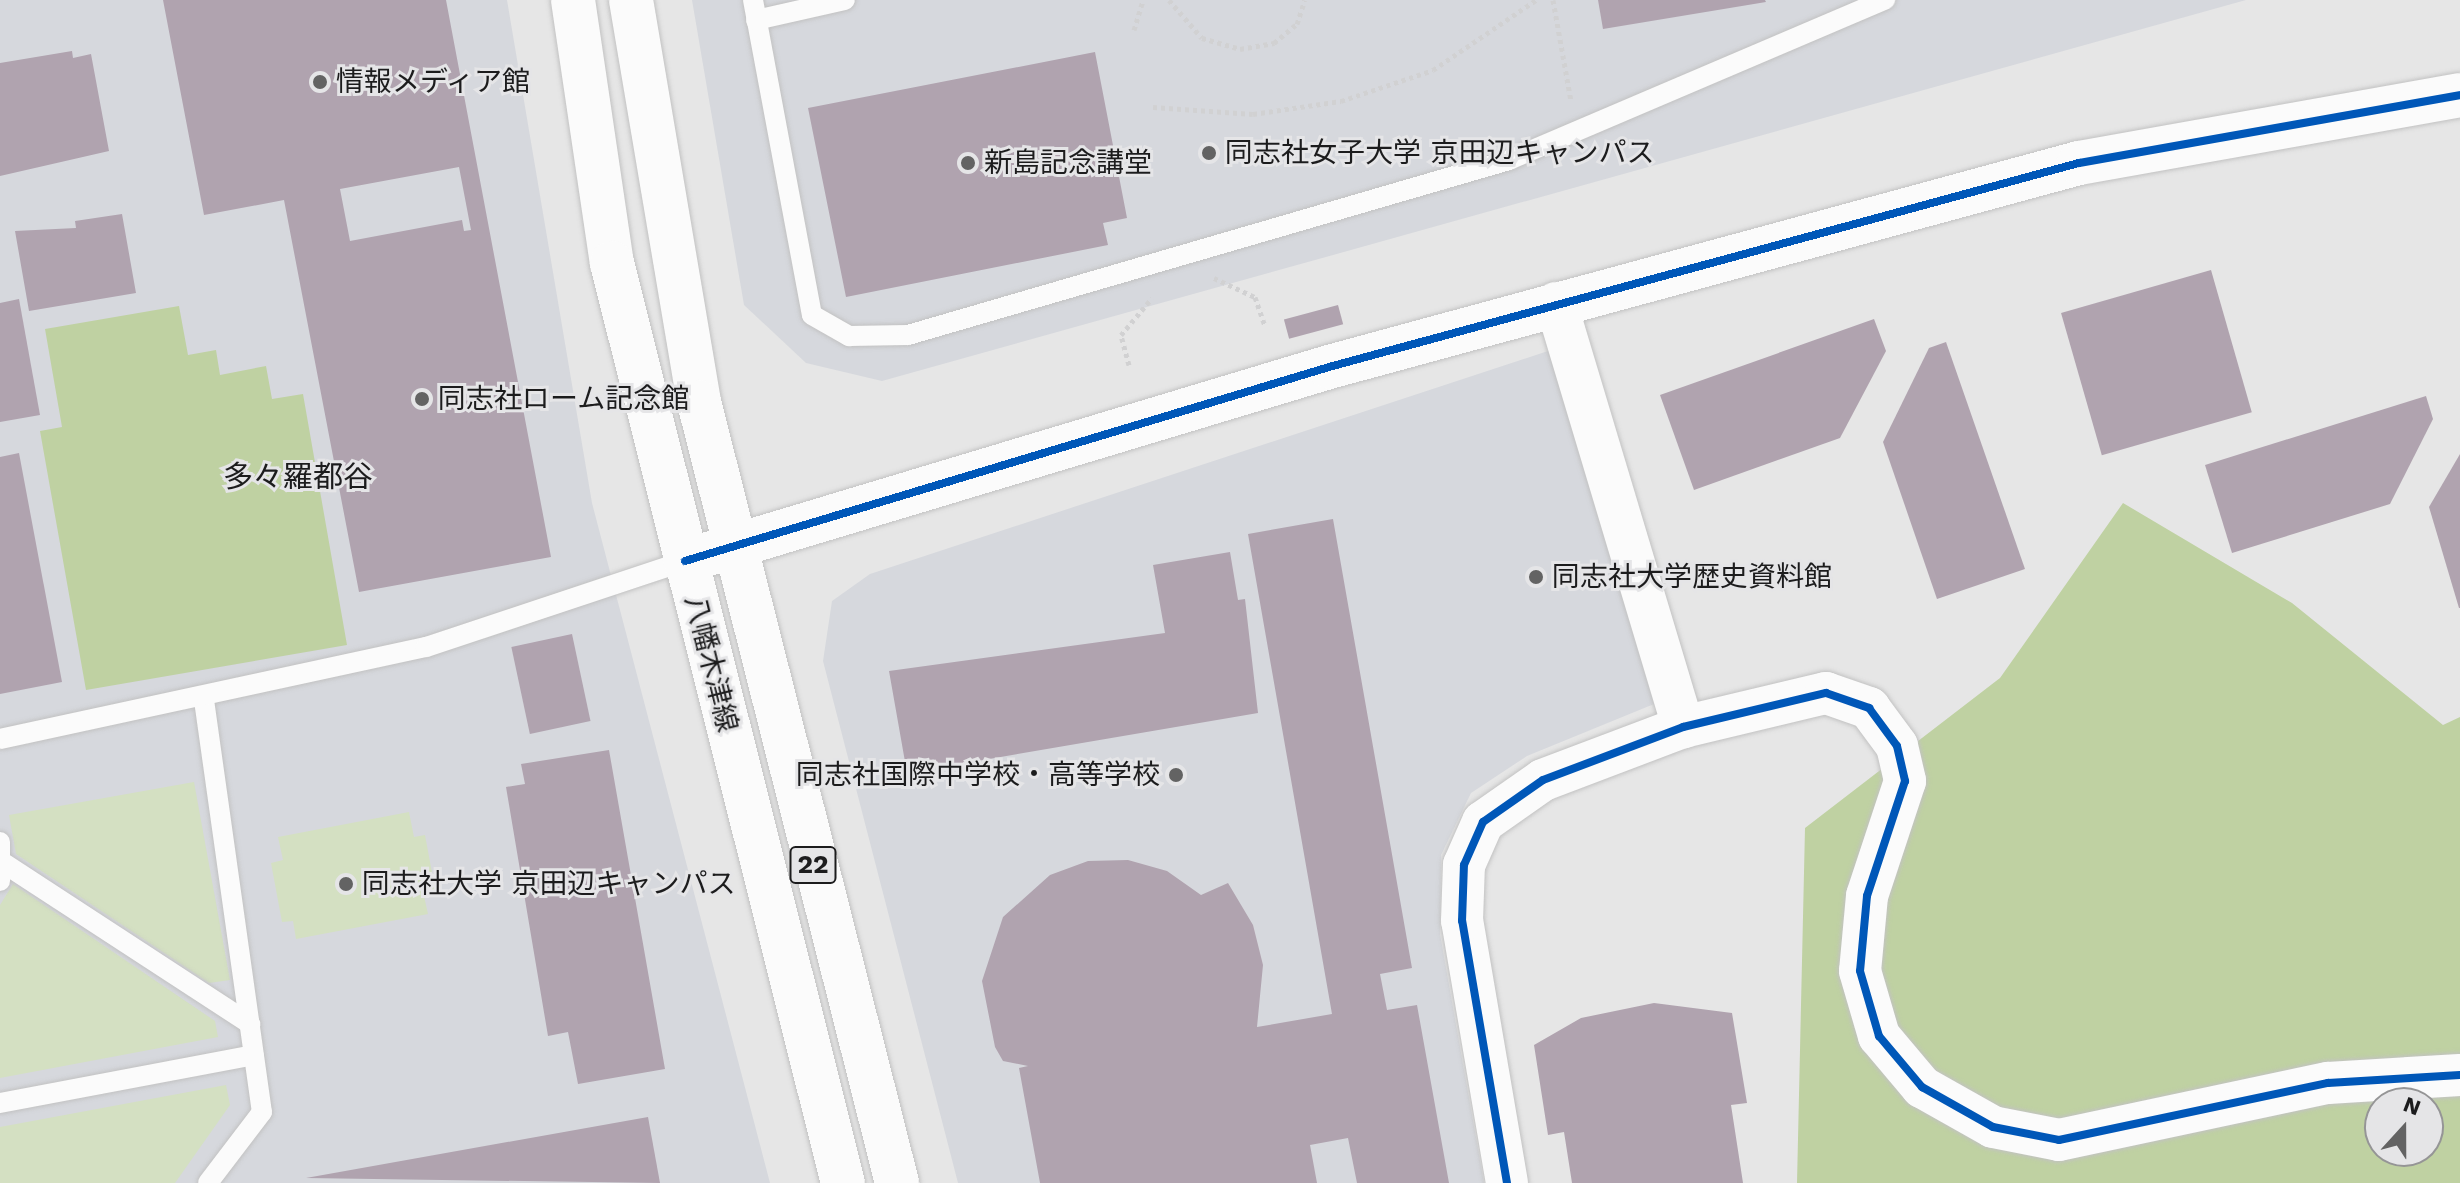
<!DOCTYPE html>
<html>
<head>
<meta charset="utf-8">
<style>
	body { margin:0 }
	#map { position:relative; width:2460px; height:1183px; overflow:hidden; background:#e6e6e6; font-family:"Work Sans","Noto Sans JP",sans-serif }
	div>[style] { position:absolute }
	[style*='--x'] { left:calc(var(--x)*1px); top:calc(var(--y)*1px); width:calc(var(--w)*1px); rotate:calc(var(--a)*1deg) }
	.built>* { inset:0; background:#d6d8dd }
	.green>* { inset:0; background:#d4e0c2 }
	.forest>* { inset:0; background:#bfd1a2 }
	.building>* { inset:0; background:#b0a3af; transform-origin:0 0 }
	.path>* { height:5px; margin-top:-2.5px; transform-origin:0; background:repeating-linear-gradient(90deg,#d1d1d2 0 4px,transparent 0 8px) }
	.roads { filter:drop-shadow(0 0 2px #c2c2c2) drop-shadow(0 0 2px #c2c2c2) }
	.service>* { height:20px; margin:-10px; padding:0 10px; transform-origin:10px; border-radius:10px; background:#fbfbfb }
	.minor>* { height:42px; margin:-21px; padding:0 21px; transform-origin:21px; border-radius:21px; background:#fbfbfb }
	.tertiary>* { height:44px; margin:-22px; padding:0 22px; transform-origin:22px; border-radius:22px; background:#fbfbfb }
	.primary>* { height:44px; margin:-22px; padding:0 22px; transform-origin:22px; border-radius:22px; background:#fbfbfb }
	.cycleway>* { height:8px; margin:-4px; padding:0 4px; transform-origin:4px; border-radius:4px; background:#0057b8 }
	.dots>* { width:22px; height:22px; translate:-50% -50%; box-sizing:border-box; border:4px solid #e5e5e7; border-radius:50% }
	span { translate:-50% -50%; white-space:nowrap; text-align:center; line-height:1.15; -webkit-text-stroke:6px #e5e5e7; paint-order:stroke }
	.shield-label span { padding:2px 6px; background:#e5e5e7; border:2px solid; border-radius:6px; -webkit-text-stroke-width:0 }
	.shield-label { font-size:26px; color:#1c1c1d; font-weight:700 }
	.poi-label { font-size:28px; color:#1c1c1d }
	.left { translate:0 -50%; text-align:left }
	.right { translate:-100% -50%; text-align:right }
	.street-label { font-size:28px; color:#1c1c1d }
	.neighbourhood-label { font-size:30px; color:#1c1c1d }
	.north { position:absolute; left:2364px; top:1087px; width:80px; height:80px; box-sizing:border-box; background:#e5e5e7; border:2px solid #959596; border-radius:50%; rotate:21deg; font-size:22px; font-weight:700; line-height:32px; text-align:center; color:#1c1c1d }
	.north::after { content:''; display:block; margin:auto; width:28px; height:36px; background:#636363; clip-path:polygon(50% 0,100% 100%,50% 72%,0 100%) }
</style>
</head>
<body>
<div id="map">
	<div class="built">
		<i style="clip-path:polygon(0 0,507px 0,592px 503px,770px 1183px,0 1183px)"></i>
		<i style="clip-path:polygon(692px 0,2246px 0,882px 381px,806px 363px,744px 305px)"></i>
		<i style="clip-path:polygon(1551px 350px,1654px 704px,1527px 756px,1471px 793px,1441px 855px,1440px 934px,1484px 1183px,958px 1183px,823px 661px,832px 601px,870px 574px)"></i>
	</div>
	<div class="green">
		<i style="clip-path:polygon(194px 782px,230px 980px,209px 983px,16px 854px,9px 815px)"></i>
		<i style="clip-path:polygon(409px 812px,414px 837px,425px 835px,436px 894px,424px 896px,428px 914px,296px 939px,293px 921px,282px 922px,271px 863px,283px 860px,278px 837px)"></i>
		<i style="clip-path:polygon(13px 884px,215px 1021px,218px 1037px,0 1078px,0 905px)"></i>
		<i style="clip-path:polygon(226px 1085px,230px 1105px,175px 1183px,0 1183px,0 1127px)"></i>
	</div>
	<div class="forest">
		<i style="clip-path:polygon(179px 306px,188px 355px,216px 350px,220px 375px,266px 366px,272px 399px,303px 394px,347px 645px,86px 690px,40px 431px,62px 427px,45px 329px)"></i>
		<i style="clip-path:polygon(evenodd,2123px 503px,2292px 603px,2443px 725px,2460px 717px,2460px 1183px,1797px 1183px,1805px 828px,2000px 678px,2123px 503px,2380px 1103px,2428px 1103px,2428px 1151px,2380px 1151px,2380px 1103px)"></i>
	</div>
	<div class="building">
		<i style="clip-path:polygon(evenodd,163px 0,446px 0,551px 557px,359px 592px,284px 200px,204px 215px,163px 0,459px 167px,471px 230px,464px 231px,462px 220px,350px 241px,340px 189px,459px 167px)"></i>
		<i style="clip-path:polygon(1598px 0,1765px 0,1766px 2px,1603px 29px)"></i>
		<i style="clip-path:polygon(72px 51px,73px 58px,91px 54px,109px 151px,0 176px,0 63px)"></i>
		<i style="clip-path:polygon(1095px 52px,1127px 218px,1103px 223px,1108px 245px,846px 297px,808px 108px)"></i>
		<i style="clip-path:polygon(122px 214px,136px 293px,29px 311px,15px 231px,76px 228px,75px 221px)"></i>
		<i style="left:2211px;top:270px;width:148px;height:156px;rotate:74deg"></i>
		<i style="clip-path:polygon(19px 299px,40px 415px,0 422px,0 303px)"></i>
		<i style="left:1338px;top:305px;width:20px;height:56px;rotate:75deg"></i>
		<i style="clip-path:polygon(1874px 319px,1886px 351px,1840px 438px,1694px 490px,1660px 395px)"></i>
		<i style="clip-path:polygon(1946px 342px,2025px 569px,1937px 599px,1883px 442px,1929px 348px)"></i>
		<i style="clip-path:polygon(2426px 396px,2433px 419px,2390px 504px,2232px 553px,2205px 465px)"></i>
		<i style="clip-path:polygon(19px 453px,62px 682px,0 694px,0 457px)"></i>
		<i style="clip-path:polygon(2460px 454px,2460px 608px,2459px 608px,2429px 507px)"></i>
		<i style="clip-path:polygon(1333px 519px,1412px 968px,1380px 974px,1387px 1010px,1417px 1005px,1449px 1183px,1357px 1183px,1348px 1138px,1310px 1145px,1317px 1183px,1040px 1183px,1019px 1068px,1028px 1066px,1003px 1061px,995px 1047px,982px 981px,1003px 917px,1050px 875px,1088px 861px,1128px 860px,1167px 871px,1201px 895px,1228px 883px,1253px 925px,1263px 965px,1257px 1027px,1332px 1014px,1248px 534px)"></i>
		<i style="clip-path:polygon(1230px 552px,1238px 600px,1245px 599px,1258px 713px,907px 773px,889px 671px,1165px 633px,1153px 565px)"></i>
		<i style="left:572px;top:634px;width:89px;height:62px;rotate:78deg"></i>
		<i style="clip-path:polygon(609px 750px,665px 1069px,578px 1084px,568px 1032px,548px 1036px,506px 787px,525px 784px,521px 764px)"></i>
		<i style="clip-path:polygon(1654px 1003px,1732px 1013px,1747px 1103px,1731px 1105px,1743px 1183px,1572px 1183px,1564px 1132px,1548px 1135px,1534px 1045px,1581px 1018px)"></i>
		<i style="clip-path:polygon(648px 1117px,660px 1183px,306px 1178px)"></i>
	</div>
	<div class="path">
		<i style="--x:1169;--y:0;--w:50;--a:49"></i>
		<i style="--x:1202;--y:38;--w:40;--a:16"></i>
		<i style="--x:1240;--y:49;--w:35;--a:-10"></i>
		<i style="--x:1274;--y:43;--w:30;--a:-40"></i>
		<i style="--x:1297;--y:24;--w:25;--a:-72"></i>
		<i style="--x:1553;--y:0;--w:103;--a:79.9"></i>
		<i style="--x:1134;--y:30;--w:31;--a:-73"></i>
		<i style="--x:1153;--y:107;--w:100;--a:4"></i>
		<i style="--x:1253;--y:114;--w:89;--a:-8.4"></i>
		<i style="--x:1341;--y:101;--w:97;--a:-18.6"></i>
		<i style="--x:1433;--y:70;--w:125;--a:-34.2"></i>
		<i style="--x:1214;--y:278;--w:45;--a:24.9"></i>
		<i style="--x:1255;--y:297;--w:31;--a:71"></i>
		<i style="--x:1129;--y:365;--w:31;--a:-105"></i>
		<i style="--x:1121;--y:335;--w:48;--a:-50"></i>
	</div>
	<div class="roads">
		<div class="service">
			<i style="--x:753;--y:0;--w:320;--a:79.4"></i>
			<i style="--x:812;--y:315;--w:43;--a:29.6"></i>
			<i style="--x:849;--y:336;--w:59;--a:-1"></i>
			<i style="--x:908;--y:335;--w:626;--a:-16.23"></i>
			<i style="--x:1509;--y:160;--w:409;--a:-23.1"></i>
			<i style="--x:756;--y:20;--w:91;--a:-12.7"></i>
			<i style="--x:204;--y:700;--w:416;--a:82"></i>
			<i style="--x:262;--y:1112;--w:89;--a:127.3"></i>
			<i style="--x:0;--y:739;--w:436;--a:-12.2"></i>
			<i style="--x:426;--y:647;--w:273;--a:-18.4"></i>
			<i style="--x:0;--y:842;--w:39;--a:90"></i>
			<i style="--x:5;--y:864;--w:293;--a:33.1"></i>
			<i style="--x:0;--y:1103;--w:258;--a:-10.7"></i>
		</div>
		<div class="minor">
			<i style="--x:1556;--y:303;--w:443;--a:73.3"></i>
			<i style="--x:1507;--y:1183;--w:266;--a:-99.7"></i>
			<i style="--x:1462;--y:921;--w:56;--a:-88"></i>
			<i style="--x:1464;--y:865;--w:47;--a:-66.2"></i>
			<i style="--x:1483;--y:822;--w:73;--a:-35"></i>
			<i style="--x:1543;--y:780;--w:150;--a:-20.7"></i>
			<i style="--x:1683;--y:727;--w:147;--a:-13.4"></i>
			<i style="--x:1826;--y:693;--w:46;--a:19.2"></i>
			<i style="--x:1869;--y:708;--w:47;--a:53.6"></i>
			<i style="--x:1897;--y:746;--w:36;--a:77"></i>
			<i style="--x:1905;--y:781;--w:121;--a:108.3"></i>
			<i style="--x:1867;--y:896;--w:75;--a:95.3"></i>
			<i style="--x:1860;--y:971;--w:68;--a:73.7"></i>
			<i style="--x:1879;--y:1036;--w:67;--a:49.9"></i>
			<i style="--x:1922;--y:1087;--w:81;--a:29.4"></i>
			<i style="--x:1993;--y:1127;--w:67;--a:11.1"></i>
			<i style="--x:2059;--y:1140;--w:275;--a:-12"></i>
			<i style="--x:2328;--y:1083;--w:132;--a:-3.5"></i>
		</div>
		<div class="tertiary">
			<i style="--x:685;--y:561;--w:673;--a:-16.76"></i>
			<i style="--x:1329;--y:367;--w:777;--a:-15.22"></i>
			<i style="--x:2079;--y:163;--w:387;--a:-10.1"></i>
		</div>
		<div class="primary">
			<i style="--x:573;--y:0;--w:266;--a:81.6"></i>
			<i style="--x:612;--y:263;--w:949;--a:75.91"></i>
			<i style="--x:631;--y:0;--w:408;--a:80.4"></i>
			<i style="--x:699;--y:402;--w:806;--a:75.77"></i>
		</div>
	</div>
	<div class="cycleway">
		<i style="--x:685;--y:561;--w:673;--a:-16.76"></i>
		<i style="--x:1329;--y:367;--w:777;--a:-15.22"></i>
		<i style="--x:2079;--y:163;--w:387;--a:-10.1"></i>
		<i style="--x:1507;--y:1183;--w:266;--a:-99.7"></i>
		<i style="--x:1462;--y:921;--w:56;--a:-88"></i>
		<i style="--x:1464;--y:865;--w:47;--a:-66.2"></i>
		<i style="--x:1483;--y:822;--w:73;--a:-35"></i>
		<i style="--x:1543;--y:780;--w:150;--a:-20.7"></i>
		<i style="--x:1683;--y:727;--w:147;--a:-13.4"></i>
		<i style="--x:1826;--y:693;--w:46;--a:19.2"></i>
		<i style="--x:1869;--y:708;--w:47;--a:53.6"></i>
		<i style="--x:1897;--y:746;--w:36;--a:77"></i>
		<i style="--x:1905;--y:781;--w:121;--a:108.3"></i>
		<i style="--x:1867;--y:896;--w:75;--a:95.3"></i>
		<i style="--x:1860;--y:971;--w:68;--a:73.7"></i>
		<i style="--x:1879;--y:1036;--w:67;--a:49.9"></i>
		<i style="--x:1922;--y:1087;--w:81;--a:29.4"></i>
		<i style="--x:1993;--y:1127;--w:67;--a:11.1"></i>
		<i style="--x:2059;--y:1140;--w:275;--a:-12"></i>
		<i style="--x:2328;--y:1083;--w:132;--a:-3.5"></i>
	</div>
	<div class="dots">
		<i style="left:320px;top:82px;background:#636363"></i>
		<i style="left:1209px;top:153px;background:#636363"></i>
		<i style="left:968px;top:163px;background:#636363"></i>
		<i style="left:422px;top:399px;background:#636363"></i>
		<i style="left:1536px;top:577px;background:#636363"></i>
		<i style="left:1176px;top:775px;background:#636363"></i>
		<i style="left:346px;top:884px;background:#636363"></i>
	</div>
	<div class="shield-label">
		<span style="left:813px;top:865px">22</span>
	</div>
	<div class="poi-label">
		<span class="left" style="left:336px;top:82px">情報メディア館</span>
		<span class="left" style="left:1225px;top:153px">同志社女子大学 京田辺キャンパス</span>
		<span class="left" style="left:984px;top:163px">新島記念講堂</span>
		<span class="left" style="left:438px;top:399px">同志社ローム記念館</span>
		<span class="left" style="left:1552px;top:577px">同志社大学歴史資料館</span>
		<span class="right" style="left:1160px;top:775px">同志社国際中学校・高等学校</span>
		<span class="left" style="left:362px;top:884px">同志社大学 京田辺キャンパス</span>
	</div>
	<div class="street-label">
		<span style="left:711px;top:664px;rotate:76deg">八幡木津線</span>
	</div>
	<div class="neighbourhood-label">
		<span style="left:298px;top:477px">多々羅都谷</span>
	</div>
	<div class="north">N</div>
</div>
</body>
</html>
